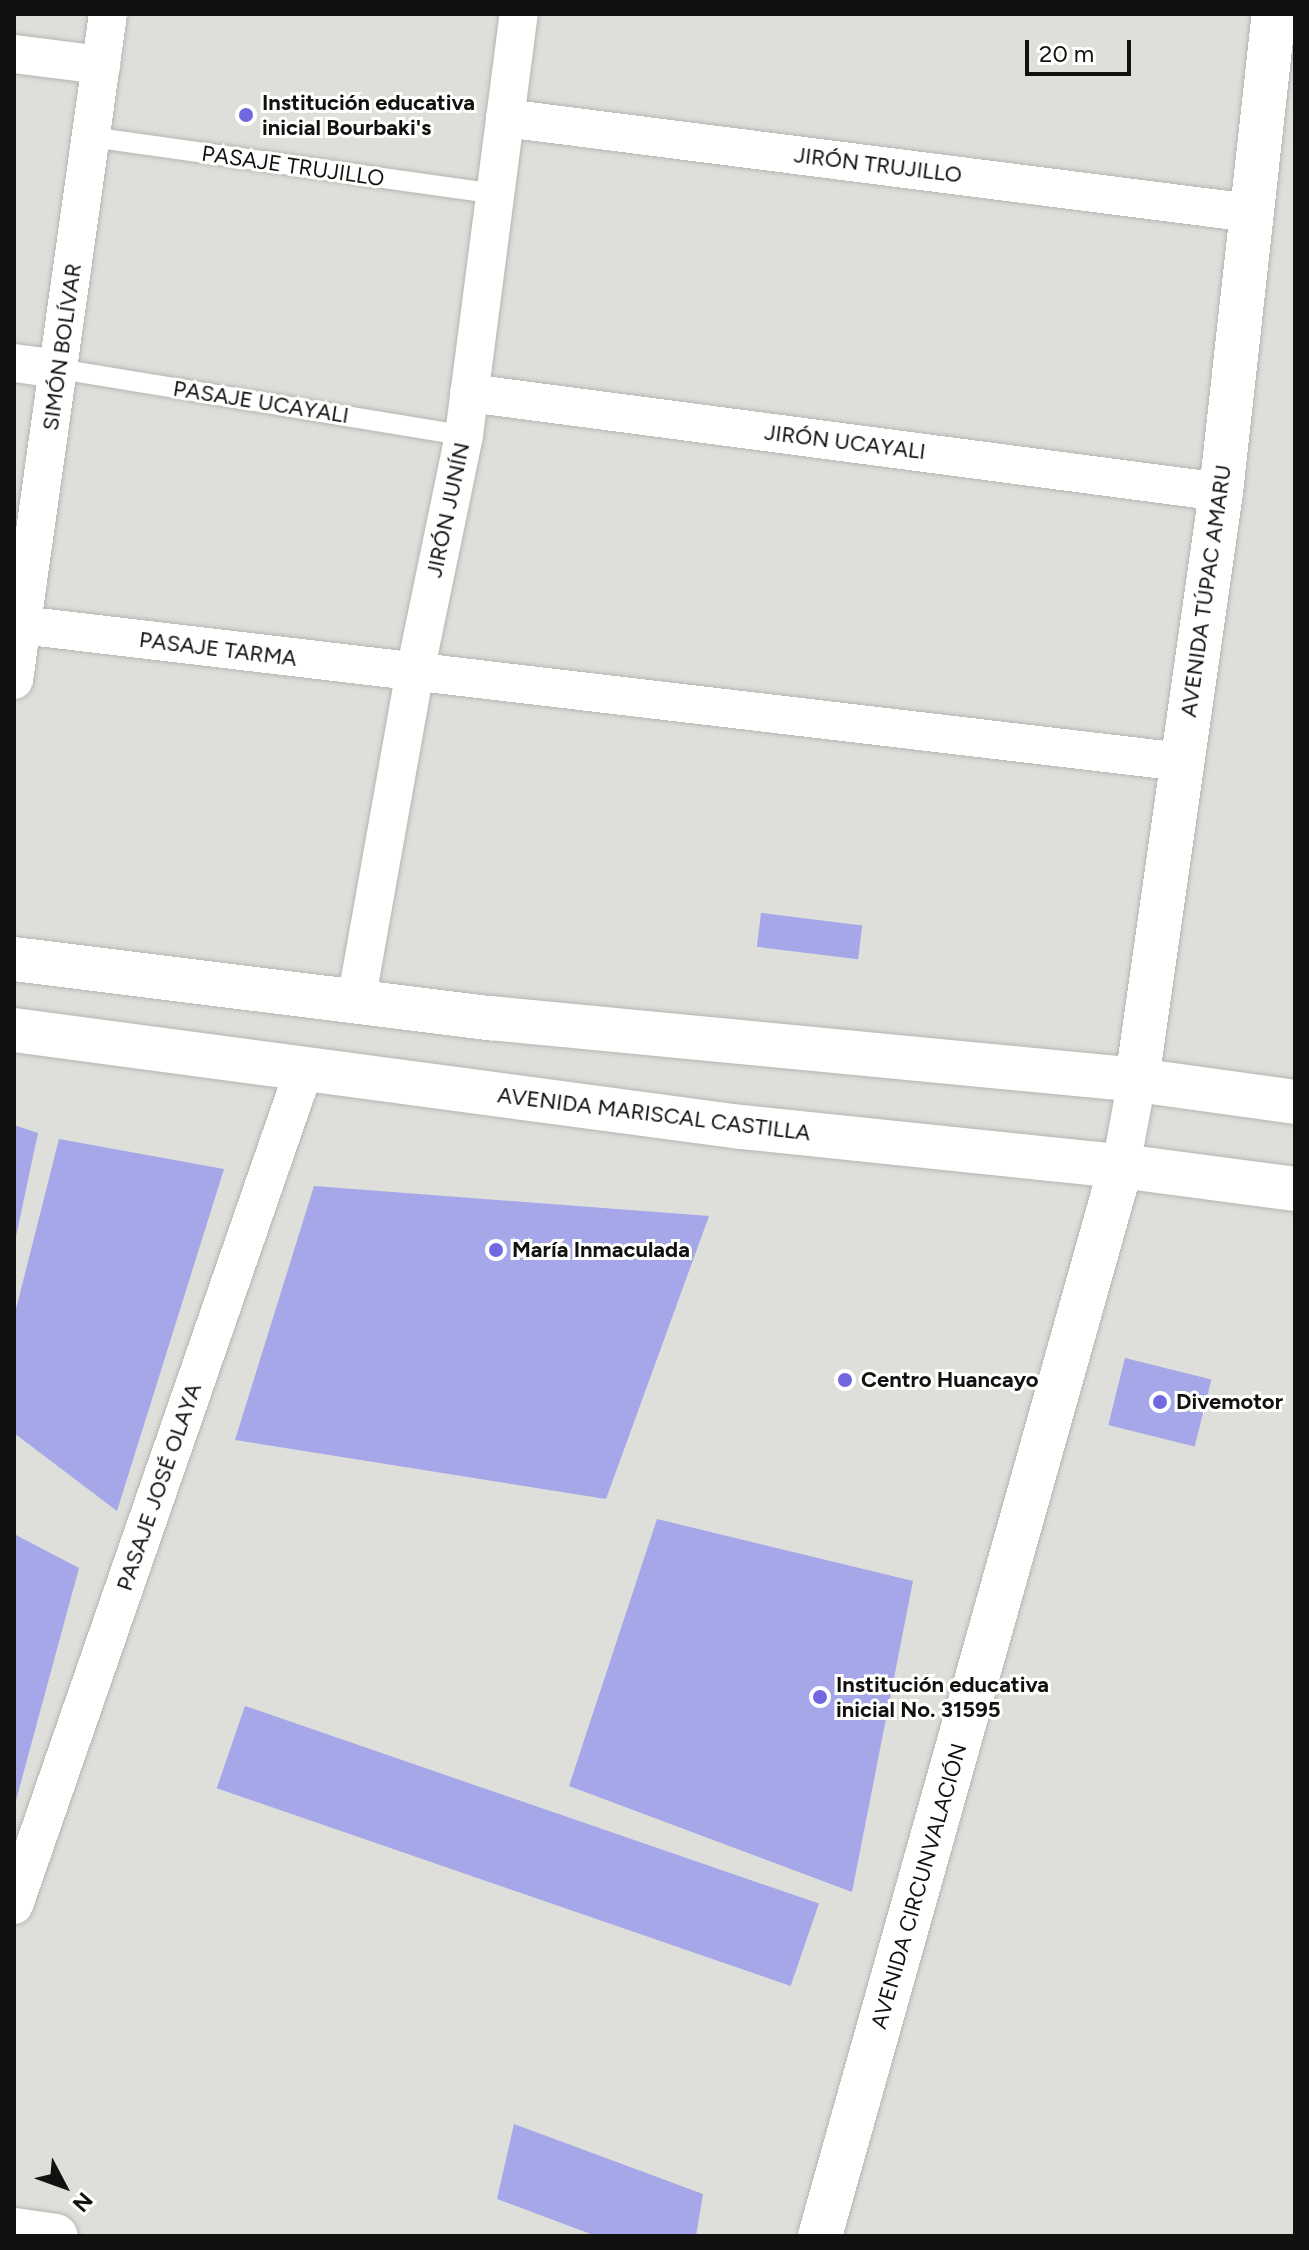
<!DOCTYPE html>
<html>
<head>
<meta charset="utf-8">
<style>
	body { margin:0 }
	#map { position:relative; width:1309px; height:2250px; overflow:hidden; background:#dededa; font-family:Figtree,sans-serif }
	div>[style] { position:absolute }
	[style*='--x'] { left:calc(var(--x)*1px); top:calc(var(--y)*1px); width:calc(var(--w)*1px); rotate:calc(var(--a)*1deg) }
	.building>* { inset:0; background:#a5a7e8; transform-origin:0 0 }
	.roads { filter:drop-shadow(0 0 2px #b5b5b1) drop-shadow(0 0 2px #b5b5b1) }
	.service>* { height:20px; margin:-10px; padding:0 10px; transform-origin:10px; border-radius:10px; background:#fff }
	.minor>* { height:38px; margin:-19px; padding:0 19px; transform-origin:19px; border-radius:19px; background:#fff }
	.tertiary>* { height:44px; margin:-22px; padding:0 22px; transform-origin:22px; border-radius:22px; background:#fff }
	.trunk>* { height:44px; margin:-22px; padding:0 22px; transform-origin:22px; border-radius:22px; background:#fff }
	.dots>* { width:22px; height:22px; translate:-50% -50%; box-sizing:border-box; border:4px solid #fffffe; border-radius:50% }
	span { translate:-50% -50%; white-space:nowrap; text-align:center; line-height:1.15; -webkit-text-stroke:6px #fffffe; paint-order:stroke }
	.poi-label { font-size:22px; color:#11110f; font-weight:700 }
	.left { translate:0 -50%; text-align:left }
	.street-label { font-size:22px; color:#11110f }
	.frame { position:absolute; inset:0; border:16px solid #11110f; pointer-events:none }
	.north { position:absolute; left:24px; top:2146px; width:80px; height:80px; -webkit-text-stroke:6px #fffffe; paint-order:stroke; rotate:131deg; font-size:22px; font-weight:700; line-height:32px; text-align:center; color:#11110f }
	.north::after { content:''; display:block; margin:auto; width:28px; height:36px; background:#11110f; clip-path:polygon(50% 0,100% 100%,50% 72%,0 100%) }
	.scale { position:absolute; left:1025px; top:40px; width:106px; height:36px; box-sizing:border-box; border:4px solid #11110f; border-top:0; padding-left:10px; font-size:24px; line-height:28px; white-space:nowrap; color:#11110f; -webkit-text-stroke:6px #fffffe; paint-order:stroke }
</style>
</head>
<body>
<div id="map">
	<div class="building">
		<i style="left:761px;top:913px;width:102px;height:34px;rotate:7deg"></i>
		<i style="clip-path:polygon(14px 1125px,38px 1133px,15px 1241px,14px 1241px)"></i>
		<i style="clip-path:polygon(59px 1139px,224px 1169px,117px 1511px,14px 1433px,14px 1317px)"></i>
		<i style="clip-path:polygon(314px 1186px,709px 1216px,606px 1499px,235px 1440px)"></i>
		<i style="left:1125px;top:1358px;width:89px;height:69px;rotate:14deg"></i>
		<i style="clip-path:polygon(657px 1519px,913px 1581px,852px 1892px,569px 1786px)"></i>
		<i style="clip-path:polygon(14px 1534px,79px 1568px,15px 1804px,14px 1803px)"></i>
		<i style="left:245px;top:1706px;width:607px;height:87px;rotate:19deg"></i>
		<i style="clip-path:polygon(514px 2124px,703px 2194px,696px 2236px,596px 2236px,497px 2199px)"></i>
	</div>
	<div class="roads">
		<div class="service">
			<i style="--x:91;--y:137;--w:408;--a:8"></i>
			<i style="--x:59;--y:369;--w:410;--a:9.3"></i>
		</div>
		<div class="minor">
			<i style="--x:14;--y:54;--w:88;--a:7.2"></i>
			<i style="--x:505;--y:118;--w:752;--a:7.26"></i>
			<i style="--x:14;--y:363;--w:45;--a:7.6"></i>
			<i style="--x:469;--y:393;--w:758;--a:7.5"></i>
			<i style="--x:21;--y:625;--w:1169;--a:6.73"></i>
			<i style="--x:14;--y:680;--w:673;--a:-81.97"></i>
			<i style="--x:356;--y:1002;--w:335;--a:-79.9"></i>
			<i style="--x:415;--y:672;--w:242;--a:-78.3"></i>
			<i style="--x:464;--y:435;--w:425;--a:-82.6"></i>
			<i style="--x:1121;--y:1166;--w:87;--a:-79.5"></i>
			<i style="--x:14;--y:1905;--w:884;--a:-70.85"></i>
		</div>
		<div class="tertiary">
			<i style="--x:1137;--y:1080;--w:594;--a:-81.87"></i>
			<i style="--x:1221;--y:492;--w:481;--a:-83.7"></i>
			<i style="--x:14;--y:2230;--w:42;--a:8.1"></i>
			<i style="--x:820;--y:2236;--w:1112;--a:-74.29"></i>
		</div>
		<div class="trunk">
			<i style="--x:14;--y:959;--w:480;--a:7.1"></i>
			<i style="--x:490;--y:1018;--w:650;--a:5.47"></i>
			<i style="--x:1137;--y:1080;--w:160;--a:7.9"></i>
			<i style="--x:14;--y:1030;--w:733;--a:7.6"></i>
			<i style="--x:741;--y:1127;--w:382;--a:5.9"></i>
			<i style="--x:1121;--y:1166;--w:176;--a:7.5"></i>
		</div>
	</div>
	<div class="dots">
		<i style="left:246px;top:115px;background:#7067e1"></i>
		<i style="left:496px;top:1250px;background:#7067e1"></i>
		<i style="left:845px;top:1380px;background:#7067e1"></i>
		<i style="left:1160px;top:1402px;background:#7067e1"></i>
		<i style="left:820px;top:1697px;background:#7067e1"></i>
	</div>
	<div class="poi-label">
		<span class="left" style="left:262px;top:115px">Institución educativa<br>inicial Bourbaki's</span>
		<span class="left" style="left:512px;top:1250px">María Inmaculada</span>
		<span class="left" style="left:861px;top:1380px">Centro Huancayo</span>
		<span class="left" style="left:1176px;top:1402px">Divemotor</span>
		<span class="left" style="left:836px;top:1697px">Institución educativa<br>inicial No. 31595</span>
	</div>
	<div class="street-label">
		<span style="left:878px;top:165px;rotate:7deg">JIRÓN TRUJILLO</span>
		<span style="left:293px;top:166px;rotate:8deg">PASAJE TRUJILLO</span>
		<span style="left:62px;top:347px;rotate:-82deg">SIMÓN BOLÍVAR</span>
		<span style="left:261px;top:402px;rotate:9deg">PASAJE UCAYALI</span>
		<span style="left:845px;top:442px;rotate:7deg">JIRÓN UCAYALI</span>
		<span style="left:448px;top:510px;rotate:-78deg">JIRÓN JUNÍN</span>
		<span style="left:1206px;top:591px;rotate:-82deg">AVENIDA TÚPAC AMARU</span>
		<span style="left:218px;top:649px;rotate:7deg">PASAJE TARMA</span>
		<span style="left:654px;top:1114px;rotate:7deg">AVENIDA MARISCAL CASTILLA</span>
		<span style="left:159px;top:1487px;rotate:-71deg">PASAJE JOSÉ OLAYA</span>
		<span style="left:919px;top:1886px;rotate:-74deg">AVENIDA CIRCUNVALACIÓN</span>
	</div>
	<div class="frame"></div>
	<div class="north">N</div>
	<div class="scale">20 m</div>
</div>
</body>
</html>
